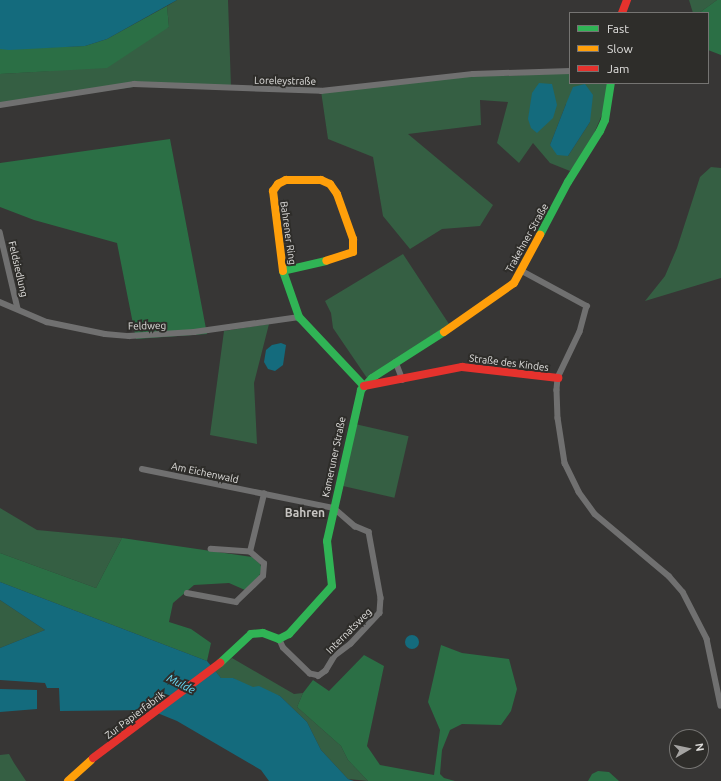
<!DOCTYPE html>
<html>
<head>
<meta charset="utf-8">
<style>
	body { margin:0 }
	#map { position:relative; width:721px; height:781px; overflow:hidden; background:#373635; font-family:Ubuntu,sans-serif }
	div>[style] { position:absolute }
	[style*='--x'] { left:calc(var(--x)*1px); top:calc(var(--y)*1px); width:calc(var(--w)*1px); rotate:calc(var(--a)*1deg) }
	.green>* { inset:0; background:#355f43; transform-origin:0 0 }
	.forest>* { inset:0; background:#2b6f45 }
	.water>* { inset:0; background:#146b7d }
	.round { border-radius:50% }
	.street>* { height:5.5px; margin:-2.75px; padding:0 2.75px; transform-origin:2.75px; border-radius:2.75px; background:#707070 }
	.fast>* { height:8px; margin:-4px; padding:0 4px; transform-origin:4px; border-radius:4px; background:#30b455 }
	.slow>* { height:8px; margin:-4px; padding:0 4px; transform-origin:4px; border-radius:4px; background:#ff9f0a }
	.jam>* { height:8px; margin:-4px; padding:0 4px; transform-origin:4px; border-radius:4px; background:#e5322d }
	span { translate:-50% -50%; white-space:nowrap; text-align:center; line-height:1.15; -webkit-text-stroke:4px #2e2d2a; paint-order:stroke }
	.street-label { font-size:10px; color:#e0dfdd }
	.water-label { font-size:11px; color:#6adcf8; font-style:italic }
	.quarter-label { font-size:12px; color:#c6c4c1; font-weight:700 }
	.legend { position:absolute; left:569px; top:12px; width:140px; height:72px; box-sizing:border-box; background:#2e2d2a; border:1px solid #757472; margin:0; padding:5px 7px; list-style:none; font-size:12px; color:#e0dfdd }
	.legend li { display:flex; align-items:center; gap:8px; height:20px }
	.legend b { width:20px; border:1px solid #757472 }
	.north { position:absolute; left:669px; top:729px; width:40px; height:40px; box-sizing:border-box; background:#2e2d2a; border:1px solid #757472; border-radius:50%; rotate:81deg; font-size:11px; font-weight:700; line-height:16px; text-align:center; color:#e0dfdd }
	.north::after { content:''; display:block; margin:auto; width:14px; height:18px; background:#a5a4a2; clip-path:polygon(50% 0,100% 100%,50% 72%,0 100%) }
</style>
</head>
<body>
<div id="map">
	<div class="green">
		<i style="clip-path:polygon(177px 0,228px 0,231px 87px,156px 84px,0 105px,0 74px,50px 71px,169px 27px,167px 6px)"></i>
		<i style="clip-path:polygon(689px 0,717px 0,699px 13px,693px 13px)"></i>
		<i style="clip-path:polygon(evenodd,503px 73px,503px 76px,570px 73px,570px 83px,607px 83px,606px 105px,590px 143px,570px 171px,550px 163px,533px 143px,519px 163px,497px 143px,508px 102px,480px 100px,481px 125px,408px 134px,493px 205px,480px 226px,442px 229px,410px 249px,383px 216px,373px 157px,328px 139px,321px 91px,503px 73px,566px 104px,590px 122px,568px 156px,550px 145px,566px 104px)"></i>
		<i style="clip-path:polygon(711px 167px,721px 168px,721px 278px,645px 301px,665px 276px,677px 248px,700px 177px)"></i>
		<i style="clip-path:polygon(403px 254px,449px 324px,367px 378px,333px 328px,331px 313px,325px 301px)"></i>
		<i style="clip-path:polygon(269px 324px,254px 383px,257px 444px,210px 435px,224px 331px)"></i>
		<i style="left:355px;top:424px;width:55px;height:63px;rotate:13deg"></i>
		<i style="clip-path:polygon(0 508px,37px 530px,122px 538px,96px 588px,0 553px)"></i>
		<i style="clip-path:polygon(0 600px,45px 630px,0 648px)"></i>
		<i style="clip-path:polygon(232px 658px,294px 694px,303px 693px,297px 707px,341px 746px,348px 760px,368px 781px,348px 779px,321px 750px,307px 722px,280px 696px,244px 685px,233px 678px,221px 678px,215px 671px)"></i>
		<i style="clip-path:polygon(9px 754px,14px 763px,26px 781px,0 781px,0 755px)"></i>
	</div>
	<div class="forest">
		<i style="clip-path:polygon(717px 0,721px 0,721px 55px,708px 50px,708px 13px,699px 13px)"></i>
		<i style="clip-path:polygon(167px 6px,169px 27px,107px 68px,0 74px,0 49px,85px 46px,107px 39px)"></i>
		<i style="clip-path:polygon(170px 139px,207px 334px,136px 339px,117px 243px,34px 220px,0 207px,0 163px)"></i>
		<i style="clip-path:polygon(122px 538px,252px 557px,260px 564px,262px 569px,259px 576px,245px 590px,229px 583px,194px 585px,173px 603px,169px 622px,191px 629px,211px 643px,207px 661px,0 582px,0 553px,96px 588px)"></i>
		<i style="clip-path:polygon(441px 645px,462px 653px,509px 659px,517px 689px,511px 711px,501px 725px,462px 724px,450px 730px,442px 750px,440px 774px,444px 778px,455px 781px,368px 781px,348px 760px,341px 746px,297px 707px,303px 693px,313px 680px,329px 691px,364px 655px,384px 666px,367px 746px,380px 765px,434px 775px,440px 730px,428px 702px)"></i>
		<i style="clip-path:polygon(598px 771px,609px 772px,619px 781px,588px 781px,592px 774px)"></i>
	</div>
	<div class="water">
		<i style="clip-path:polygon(0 0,177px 0,107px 39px,85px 46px,9px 50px,0 49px)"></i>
		<i style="clip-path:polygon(539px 83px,552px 84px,557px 105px,553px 118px,537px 133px,531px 128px,528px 119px,532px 93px)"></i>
		<i style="clip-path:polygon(585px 84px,593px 95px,590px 122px,568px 156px,557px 155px,550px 145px,566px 104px,573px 87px)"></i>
		<i style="clip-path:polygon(281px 343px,286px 345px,283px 365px,275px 371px,268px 369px,264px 362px,266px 350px,272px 345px)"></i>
		<i style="clip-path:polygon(0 582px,207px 661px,221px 678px,233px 678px,253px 687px,259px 686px,280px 696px,307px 722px,321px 750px,348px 779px,354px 781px,269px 781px,261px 770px,177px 721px,150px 710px,60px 711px,59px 688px,47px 688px,45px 683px,0 680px,0 648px,45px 630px,0 600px)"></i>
		<i class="round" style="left:405px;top:635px;width:14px;height:14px"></i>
		<i style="clip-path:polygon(0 689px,37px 690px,37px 709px,0 712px)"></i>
	</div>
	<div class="street">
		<i style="--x:0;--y:105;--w:136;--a:-8.9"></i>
		<i style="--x:134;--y:84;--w:187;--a:2.1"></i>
		<i style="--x:321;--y:91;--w:153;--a:-6.4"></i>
		<i style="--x:473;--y:74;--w:97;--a:-1.8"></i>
		<i style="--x:0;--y:232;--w:79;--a:76.8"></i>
		<i style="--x:522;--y:271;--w:74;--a:28.3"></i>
		<i style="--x:587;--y:306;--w:27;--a:105"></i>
		<i style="--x:580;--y:332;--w:51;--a:115.6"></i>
		<i style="--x:558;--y:378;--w:12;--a:95"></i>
		<i style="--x:557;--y:390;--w:28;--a:88"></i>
		<i style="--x:558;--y:418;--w:46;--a:81.2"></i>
		<i style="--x:565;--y:463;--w:32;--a:64"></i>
		<i style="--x:579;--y:492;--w:27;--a:54"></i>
		<i style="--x:595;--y:514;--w:97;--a:40"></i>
		<i style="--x:669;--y:576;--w:21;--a:49"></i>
		<i style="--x:683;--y:592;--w:53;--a:62.9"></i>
		<i style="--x:707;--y:639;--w:68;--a:78.2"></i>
		<i style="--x:0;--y:302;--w:51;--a:23.1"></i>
		<i style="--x:47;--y:322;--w:59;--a:11.7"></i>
		<i style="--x:105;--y:334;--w:24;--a:5"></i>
		<i style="--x:129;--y:336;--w:65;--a:-3.5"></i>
		<i style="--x:194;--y:332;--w:106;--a:-8.1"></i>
		<i style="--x:396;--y:362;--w:19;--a:69"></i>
		<i style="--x:142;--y:469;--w:196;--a:11.5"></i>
		<i style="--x:334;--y:508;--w:28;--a:41"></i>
		<i style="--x:355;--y:526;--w:15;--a:23"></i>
		<i style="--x:369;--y:532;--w:67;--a:79.7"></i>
		<i style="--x:381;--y:598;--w:15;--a:94"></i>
		<i style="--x:380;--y:613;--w:42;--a:133.1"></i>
		<i style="--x:351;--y:644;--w:20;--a:143"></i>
		<i style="--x:335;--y:656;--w:17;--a:121"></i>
		<i style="--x:326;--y:671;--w:9;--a:144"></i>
		<i style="--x:319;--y:676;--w:9;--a:-167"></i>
		<i style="--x:310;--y:674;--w:37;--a:-136"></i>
		<i style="--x:283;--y:648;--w:10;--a:-114"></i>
		<i style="--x:250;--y:552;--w:60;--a:-76.4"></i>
		<i style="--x:187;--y:593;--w:50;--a:10.4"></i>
		<i style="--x:236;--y:602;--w:37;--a:-44"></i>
		<i style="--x:263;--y:576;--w:12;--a:-85"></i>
		<i style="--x:264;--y:564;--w:18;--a:-139"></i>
		<i style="--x:250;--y:552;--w:39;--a:-176"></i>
	</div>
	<div class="fast">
		<i style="--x:540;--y:235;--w:60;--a:-62.2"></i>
		<i style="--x:568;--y:182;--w:60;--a:-57.9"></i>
		<i style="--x:600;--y:131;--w:12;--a:-66"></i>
		<i style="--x:605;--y:120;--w:37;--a:-81"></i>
		<i style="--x:326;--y:261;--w:44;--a:166.9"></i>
		<i style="--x:283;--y:271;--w:49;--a:70.8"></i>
		<i style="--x:299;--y:317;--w:95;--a:46.7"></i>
		<i style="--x:220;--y:663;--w:42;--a:-43.1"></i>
		<i style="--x:251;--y:634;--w:12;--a:-5"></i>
		<i style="--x:263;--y:633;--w:17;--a:21"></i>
		<i style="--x:279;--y:639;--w:11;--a:-27"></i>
		<i style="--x:289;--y:634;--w:64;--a:-48.1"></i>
		<i style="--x:332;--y:586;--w:45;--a:-96.3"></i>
		<i style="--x:327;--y:541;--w:155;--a:-77.3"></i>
		<i style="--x:361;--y:390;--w:16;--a:-47"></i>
		<i style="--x:372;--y:378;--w:85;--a:-32.6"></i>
	</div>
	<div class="slow">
		<i style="--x:283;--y:271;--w:81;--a:-97.1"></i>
		<i style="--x:273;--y:191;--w:9;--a:-54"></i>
		<i style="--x:278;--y:184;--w:9;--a:-27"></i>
		<i style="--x:286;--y:180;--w:35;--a:0"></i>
		<i style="--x:321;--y:180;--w:10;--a:24"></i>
		<i style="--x:330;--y:184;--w:12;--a:55"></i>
		<i style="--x:337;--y:194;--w:48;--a:70.4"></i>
		<i style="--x:353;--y:239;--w:13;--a:90"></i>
		<i style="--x:353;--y:252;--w:28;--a:162"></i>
		<i style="--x:444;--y:332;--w:85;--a:-35"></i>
		<i style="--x:514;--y:283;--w:55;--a:-61.6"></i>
		<i style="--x:68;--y:781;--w:31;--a:-42"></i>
	</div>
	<div class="jam">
		<i style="--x:622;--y:13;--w:14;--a:-69"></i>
		<i style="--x:364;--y:386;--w:100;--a:-11"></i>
		<i style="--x:462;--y:367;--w:97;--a:6.5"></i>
		<i style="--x:93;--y:758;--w:159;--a:-36.8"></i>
	</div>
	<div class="street-label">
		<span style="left:285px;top:81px;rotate:1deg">Loreleystraße</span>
		<span style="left:288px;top:233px;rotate:82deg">Bahrener Ring</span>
		<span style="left:527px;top:238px;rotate:-61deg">Trakehner Straße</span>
		<span style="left:18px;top:269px;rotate:77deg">Feldsiedlung</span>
		<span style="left:147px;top:326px;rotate:-1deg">Feldweg</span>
		<span style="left:509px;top:363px;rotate:7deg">Straße des Kindes</span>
		<span style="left:334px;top:457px;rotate:-78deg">Kameruner Straße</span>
		<span style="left:205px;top:473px;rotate:12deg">Am Eichenwald</span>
		<span style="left:349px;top:631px;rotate:-45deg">Internatsweg</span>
		<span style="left:135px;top:715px;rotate:-37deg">Zur Papierfabrik</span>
	</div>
	<div class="water-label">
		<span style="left:181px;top:684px;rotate:27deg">Mulde</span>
	</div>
	<div class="quarter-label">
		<span style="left:305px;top:513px">Bahren</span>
	</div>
	<ul class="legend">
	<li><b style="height:5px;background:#30b455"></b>Fast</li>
	<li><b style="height:5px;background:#ff9f0a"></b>Slow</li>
	<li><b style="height:5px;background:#e5322d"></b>Jam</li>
	</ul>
	<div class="north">N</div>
</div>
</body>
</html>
